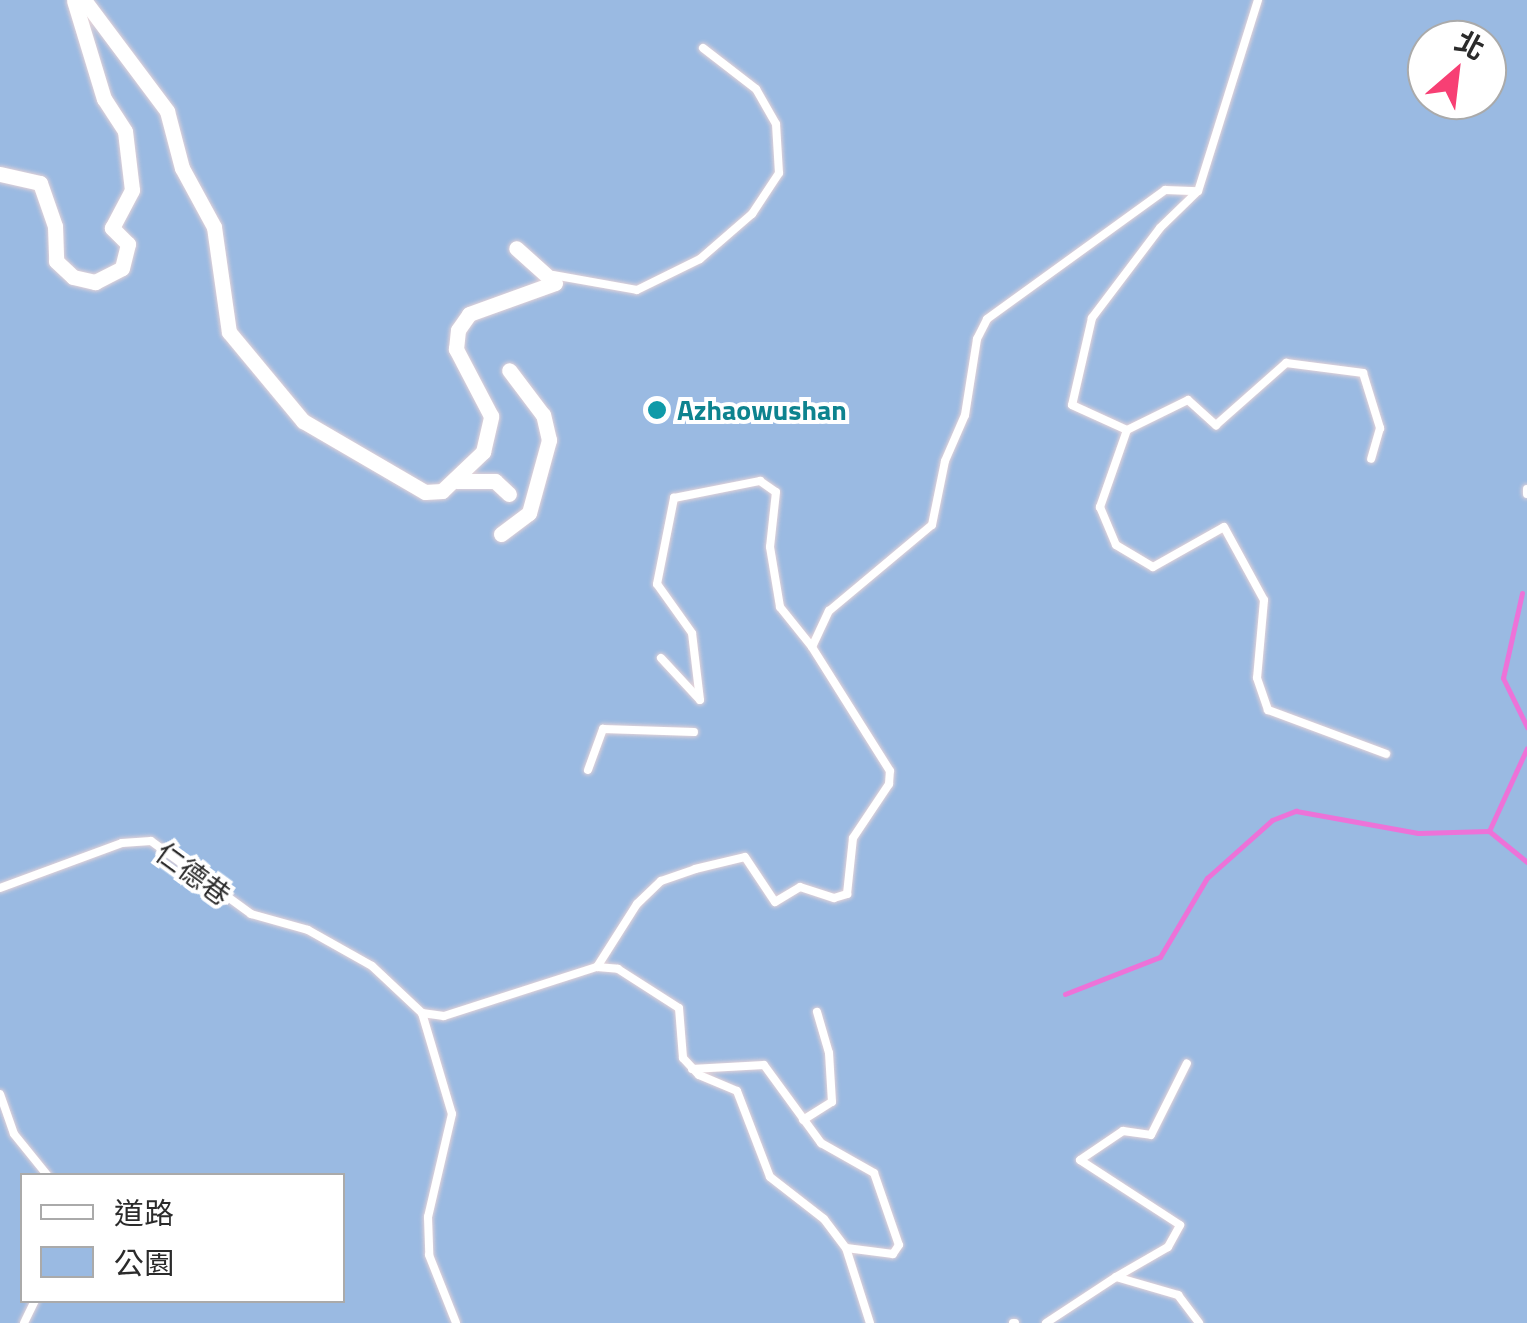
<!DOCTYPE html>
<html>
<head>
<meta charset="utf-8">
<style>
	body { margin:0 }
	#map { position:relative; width:1527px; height:1323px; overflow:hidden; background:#ddece4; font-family:"Titillium Web","Noto Sans TC",sans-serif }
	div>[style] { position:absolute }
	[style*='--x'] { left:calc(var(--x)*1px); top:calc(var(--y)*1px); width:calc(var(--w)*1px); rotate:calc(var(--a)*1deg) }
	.green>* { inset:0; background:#9abae2 }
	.stream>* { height:5px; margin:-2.5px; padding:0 2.5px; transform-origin:2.5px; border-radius:2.5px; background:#ed72d8 }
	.roads { filter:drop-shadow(0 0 2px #e3d2d7) drop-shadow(0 0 2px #e3d2d7) }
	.service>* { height:8px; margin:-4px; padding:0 4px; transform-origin:4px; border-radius:4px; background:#fff }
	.minor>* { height:15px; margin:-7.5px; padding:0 7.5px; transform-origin:7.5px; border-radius:7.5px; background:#fff }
	.dots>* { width:28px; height:28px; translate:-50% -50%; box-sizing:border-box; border:5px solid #fff; border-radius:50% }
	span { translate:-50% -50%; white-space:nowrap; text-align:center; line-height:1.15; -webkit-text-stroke:8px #fff; paint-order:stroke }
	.culture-label { font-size:28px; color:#0d838f; font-weight:700 }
	.left { translate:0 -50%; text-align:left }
	.street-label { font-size:28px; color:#2b2b2b }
	.legend { position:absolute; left:20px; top:1173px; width:325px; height:130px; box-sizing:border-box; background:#fff; border:2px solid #aaa; margin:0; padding:12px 18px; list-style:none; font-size:30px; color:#2b2b2b }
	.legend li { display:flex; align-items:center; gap:20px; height:50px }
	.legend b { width:50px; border:2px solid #aaa }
	.north { position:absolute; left:1407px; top:20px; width:100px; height:100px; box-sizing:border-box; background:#fff; border:2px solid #aaa; border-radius:50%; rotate:28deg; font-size:28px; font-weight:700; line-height:40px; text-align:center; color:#2b2b2b }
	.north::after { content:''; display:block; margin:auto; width:35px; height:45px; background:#f73f74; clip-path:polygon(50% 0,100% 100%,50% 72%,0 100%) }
</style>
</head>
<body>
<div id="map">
	<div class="green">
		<i style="clip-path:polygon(evenodd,0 0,1527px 0,1527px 1323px,0 1323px,0 0,1427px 40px,1487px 40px,1487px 100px,1427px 100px,1427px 40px,0 0,22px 1176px,342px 1176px,342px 1300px,22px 1300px,22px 1176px)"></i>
	</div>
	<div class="stream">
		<i style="--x:1522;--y:593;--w:87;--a:102.6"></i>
		<i style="--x:1503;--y:678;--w:55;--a:63.9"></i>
		<i style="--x:1489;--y:831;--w:91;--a:-65.4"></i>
		<i style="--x:1065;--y:994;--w:102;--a:-21.3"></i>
		<i style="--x:1160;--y:957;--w:92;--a:-59.3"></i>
		<i style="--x:1207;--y:878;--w:87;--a:-41.7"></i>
		<i style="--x:1272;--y:820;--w:26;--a:-21"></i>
		<i style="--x:1296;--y:811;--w:124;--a:10.2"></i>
		<i style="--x:1418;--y:833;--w:71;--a:-1.6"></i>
		<i style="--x:1489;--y:831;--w:49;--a:39.2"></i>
	</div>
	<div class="roads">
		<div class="service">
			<i style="--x:1258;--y:0;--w:200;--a:107.4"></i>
			<i style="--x:1198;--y:191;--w:53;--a:135.8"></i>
			<i style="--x:1160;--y:228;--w:113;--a:127.1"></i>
			<i style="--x:1092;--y:318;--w:89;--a:102.9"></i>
			<i style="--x:1072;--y:405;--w:60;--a:24.4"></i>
			<i style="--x:1127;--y:430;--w:68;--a:-26.2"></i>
			<i style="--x:1188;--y:400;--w:38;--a:42"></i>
			<i style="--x:1216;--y:425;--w:94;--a:-41.5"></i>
			<i style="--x:1286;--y:363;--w:78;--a:7.4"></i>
			<i style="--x:1363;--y:373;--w:58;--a:72.8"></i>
			<i style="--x:1380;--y:428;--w:32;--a:106"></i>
			<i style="--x:553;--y:275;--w:85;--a:10.1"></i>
			<i style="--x:637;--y:290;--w:70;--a:-26.2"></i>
			<i style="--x:700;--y:259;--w:69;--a:-40.9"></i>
			<i style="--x:752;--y:214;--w:49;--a:-56.6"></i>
			<i style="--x:779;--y:173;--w:49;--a:-93.5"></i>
			<i style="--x:776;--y:124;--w:40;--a:-119.7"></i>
			<i style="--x:756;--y:89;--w:67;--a:-142.3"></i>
			<i style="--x:1127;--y:430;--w:82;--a:109.3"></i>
			<i style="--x:1100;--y:507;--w:41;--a:67.2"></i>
			<i style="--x:1116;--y:545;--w:43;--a:30.7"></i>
			<i style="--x:1153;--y:567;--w:81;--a:-29.4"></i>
			<i style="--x:1224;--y:527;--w:83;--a:61.3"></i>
			<i style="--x:1264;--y:600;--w:78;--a:95.1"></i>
			<i style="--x:1257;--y:678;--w:34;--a:71"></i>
			<i style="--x:1268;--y:710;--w:126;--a:20.4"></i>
			<i style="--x:1527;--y:489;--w:5;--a:90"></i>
			<i style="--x:661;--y:658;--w:57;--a:47.1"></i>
			<i style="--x:700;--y:700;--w:67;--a:-96.8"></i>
			<i style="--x:692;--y:633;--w:60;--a:-125.5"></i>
			<i style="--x:657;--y:584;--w:88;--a:-78.8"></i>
			<i style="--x:674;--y:498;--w:88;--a:-11.2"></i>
			<i style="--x:760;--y:481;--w:19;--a:35"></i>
			<i style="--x:776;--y:492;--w:55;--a:96.2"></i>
			<i style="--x:770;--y:547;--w:61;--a:80.5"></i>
			<i style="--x:780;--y:607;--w:51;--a:51.3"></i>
			<i style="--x:588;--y:770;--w:44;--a:-69.9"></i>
			<i style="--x:603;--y:729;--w:91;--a:1.9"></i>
			<i style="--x:0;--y:888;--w:130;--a:-20.2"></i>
			<i style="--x:122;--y:843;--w:29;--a:-4"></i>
			<i style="--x:151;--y:841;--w:124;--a:36.1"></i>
			<i style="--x:251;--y:914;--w:59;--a:15.7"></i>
			<i style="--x:308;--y:930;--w:73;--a:29.4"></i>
			<i style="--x:372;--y:966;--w:69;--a:43.2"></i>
			<i style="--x:597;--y:967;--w:21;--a:5"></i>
			<i style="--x:618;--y:969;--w:72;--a:32.6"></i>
			<i style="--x:679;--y:1008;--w:50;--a:85.4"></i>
			<i style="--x:683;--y:1058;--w:23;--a:47"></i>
			<i style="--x:699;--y:1075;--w:41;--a:22.8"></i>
			<i style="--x:737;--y:1091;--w:92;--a:69"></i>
			<i style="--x:770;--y:1177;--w:68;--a:37.9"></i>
			<i style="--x:824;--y:1219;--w:36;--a:53"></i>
			<i style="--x:846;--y:1248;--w:79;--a:72.3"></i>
			<i style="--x:422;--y:1013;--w:22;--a:8"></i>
			<i style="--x:444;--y:1016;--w:161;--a:-17.8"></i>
			<i style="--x:597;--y:967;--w:75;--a:-57.6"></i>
			<i style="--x:637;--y:904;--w:33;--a:-44"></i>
			<i style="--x:661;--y:881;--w:36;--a:-19"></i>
			<i style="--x:695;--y:869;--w:51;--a:-13.5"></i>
			<i style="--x:745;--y:857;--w:54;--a:56.3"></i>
			<i style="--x:775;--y:902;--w:29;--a:-31"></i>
			<i style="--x:800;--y:887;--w:36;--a:18"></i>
			<i style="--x:834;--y:898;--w:14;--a:-17"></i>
			<i style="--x:847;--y:894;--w:56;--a:-83.9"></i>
			<i style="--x:853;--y:838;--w:65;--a:-56.3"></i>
			<i style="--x:889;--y:784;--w:13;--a:-86"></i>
			<i style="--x:890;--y:771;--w:146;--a:-122.2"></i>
			<i style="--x:812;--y:647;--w:40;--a:-65"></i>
			<i style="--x:829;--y:611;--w:134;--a:-39.9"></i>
			<i style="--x:932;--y:525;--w:65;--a:-78.5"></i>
			<i style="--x:945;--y:461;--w:50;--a:-66.5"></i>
			<i style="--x:965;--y:415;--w:77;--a:-81"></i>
			<i style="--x:977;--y:339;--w:22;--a:-63"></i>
			<i style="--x:987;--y:319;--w:220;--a:-35.9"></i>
			<i style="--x:1165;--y:190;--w:33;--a:2"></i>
			<i style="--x:422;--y:1013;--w:105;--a:73.5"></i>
			<i style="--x:452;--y:1114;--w:106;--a:103.1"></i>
			<i style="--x:428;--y:1217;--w:38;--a:88"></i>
			<i style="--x:429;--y:1255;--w:73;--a:68.3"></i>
			<i style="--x:692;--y:1069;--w:72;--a:-3.2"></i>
			<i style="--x:764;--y:1065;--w:97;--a:53.8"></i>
			<i style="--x:821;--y:1143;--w:61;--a:29.5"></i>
			<i style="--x:874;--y:1173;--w:76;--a:70.9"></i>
			<i style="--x:899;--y:1245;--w:11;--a:124"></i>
			<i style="--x:893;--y:1254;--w:47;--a:-172.7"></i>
			<i style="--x:0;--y:1094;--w:42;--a:70.7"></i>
			<i style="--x:14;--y:1134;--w:54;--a:51"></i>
			<i style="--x:803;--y:1120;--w:34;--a:-32"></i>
			<i style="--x:832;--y:1102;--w:49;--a:-93.5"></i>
			<i style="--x:829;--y:1053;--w:43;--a:-106.3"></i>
			<i style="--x:1116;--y:1277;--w:60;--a:-30"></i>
			<i style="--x:1168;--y:1247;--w:25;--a:-61"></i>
			<i style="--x:1180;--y:1225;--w:119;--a:-147"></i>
			<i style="--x:1080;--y:1160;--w:52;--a:-34"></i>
			<i style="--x:1123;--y:1131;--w:28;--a:8"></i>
			<i style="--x:1151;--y:1135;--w:80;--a:-63.4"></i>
			<i style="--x:24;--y:1323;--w:25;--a:-64"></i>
			<i style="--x:1013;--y:1323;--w:2;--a:0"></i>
			<i style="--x:1046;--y:1323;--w:84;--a:-33.3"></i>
			<i style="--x:1116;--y:1277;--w:65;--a:16.2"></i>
			<i style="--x:1178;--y:1295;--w:35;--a:53"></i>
		</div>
		<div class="minor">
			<i style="--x:84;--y:0;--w:139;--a:53.2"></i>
			<i style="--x:167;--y:111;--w:59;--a:75.3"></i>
			<i style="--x:182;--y:168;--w:67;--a:61.5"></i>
			<i style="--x:214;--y:227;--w:106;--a:81.9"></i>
			<i style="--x:229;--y:332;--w:116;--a:50.3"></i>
			<i style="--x:303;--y:421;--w:141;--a:30.2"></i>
			<i style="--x:425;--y:492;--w:17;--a:-3"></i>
			<i style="--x:442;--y:491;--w:57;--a:-43.6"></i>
			<i style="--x:483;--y:452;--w:37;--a:-77"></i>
			<i style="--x:491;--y:416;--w:76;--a:-117.6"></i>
			<i style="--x:456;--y:349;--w:19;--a:-84"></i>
			<i style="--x:458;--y:330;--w:19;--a:-55"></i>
			<i style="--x:469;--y:314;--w:91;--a:-19.8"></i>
			<i style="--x:555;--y:283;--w:52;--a:-138.1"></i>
			<i style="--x:0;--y:174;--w:41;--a:12.7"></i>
			<i style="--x:40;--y:183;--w:46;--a:70.8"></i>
			<i style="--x:55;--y:226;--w:35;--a:88"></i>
			<i style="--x:56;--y:261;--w:23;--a:43"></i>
			<i style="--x:73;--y:277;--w:23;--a:13"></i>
			<i style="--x:95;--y:282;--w:30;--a:-27"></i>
			<i style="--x:122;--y:268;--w:25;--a:-76"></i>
			<i style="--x:128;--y:244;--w:23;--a:-135"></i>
			<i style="--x:112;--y:228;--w:43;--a:-62.2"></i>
			<i style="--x:132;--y:190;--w:59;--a:-96.8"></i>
			<i style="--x:125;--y:131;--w:38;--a:-123"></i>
			<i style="--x:104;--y:99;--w:103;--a:-106.9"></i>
			<i style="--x:457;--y:481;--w:38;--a:0"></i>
			<i style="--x:495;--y:481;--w:19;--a:43"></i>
			<i style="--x:501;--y:534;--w:35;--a:-37"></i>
			<i style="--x:529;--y:513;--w:76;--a:-74.7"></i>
			<i style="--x:549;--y:440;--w:26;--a:-103"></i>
			<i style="--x:543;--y:415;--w:56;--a:-127.1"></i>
		</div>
	</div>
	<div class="dots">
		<i style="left:657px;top:410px;background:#0f9aa8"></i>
	</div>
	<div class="culture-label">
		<span class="left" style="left:677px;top:410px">Azhaowushan</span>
	</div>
	<div class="street-label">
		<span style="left:193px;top:874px;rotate:36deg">仁德巷</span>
	</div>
	<ul class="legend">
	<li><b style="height:12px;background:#fff"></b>道路</li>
	<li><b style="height:28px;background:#9abae2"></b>公園</li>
	</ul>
	<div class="north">北</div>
</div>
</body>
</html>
